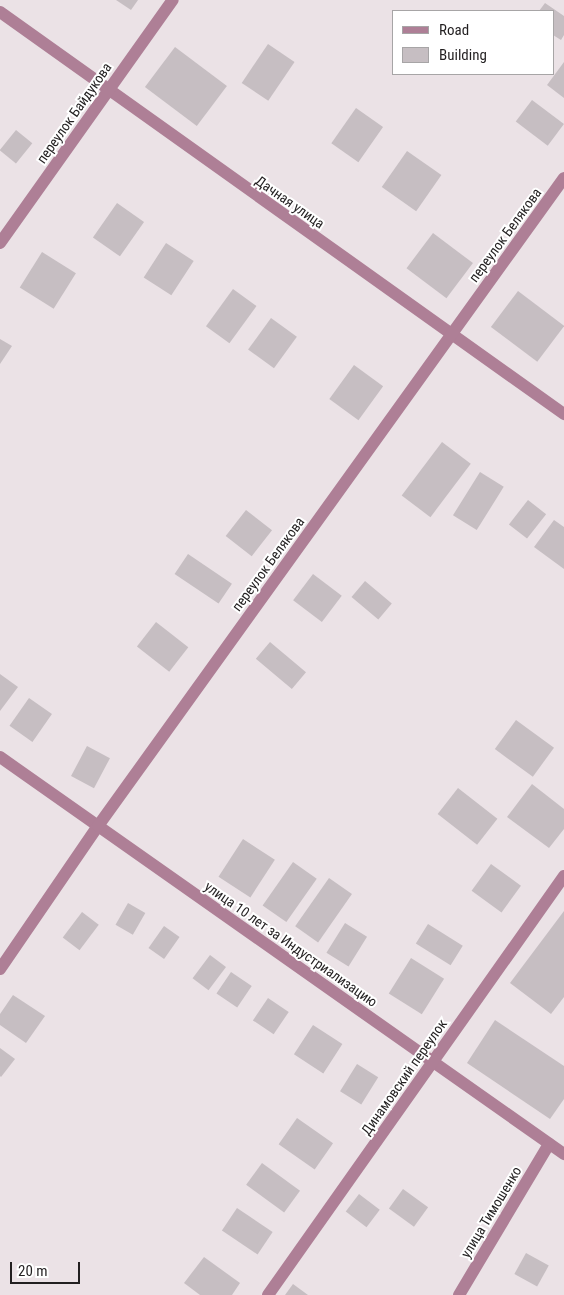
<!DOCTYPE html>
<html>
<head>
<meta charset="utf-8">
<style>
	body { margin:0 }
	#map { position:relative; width:564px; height:1295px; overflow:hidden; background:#ebe2e6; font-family:"Roboto Condensed",sans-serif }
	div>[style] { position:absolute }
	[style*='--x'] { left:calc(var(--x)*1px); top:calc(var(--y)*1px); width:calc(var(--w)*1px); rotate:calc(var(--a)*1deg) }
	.building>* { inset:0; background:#c6bec2; transform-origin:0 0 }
	.minor>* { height:12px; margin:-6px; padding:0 6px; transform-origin:6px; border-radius:6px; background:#ae7f96 }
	span { translate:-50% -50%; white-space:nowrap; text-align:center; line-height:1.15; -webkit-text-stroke:4px #fff; paint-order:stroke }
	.street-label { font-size:14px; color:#221f20 }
	.legend { position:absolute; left:392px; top:10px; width:162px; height:65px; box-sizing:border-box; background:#fff; border:1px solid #a7a5a6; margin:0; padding:6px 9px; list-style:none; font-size:15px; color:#221f20 }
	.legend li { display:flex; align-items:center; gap:10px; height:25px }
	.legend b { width:25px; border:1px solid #a7a5a6 }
	.scale { position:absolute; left:10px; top:1262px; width:70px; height:22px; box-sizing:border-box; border:2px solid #221f20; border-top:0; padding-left:6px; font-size:15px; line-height:18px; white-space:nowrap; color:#221f20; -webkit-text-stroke:4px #fff; paint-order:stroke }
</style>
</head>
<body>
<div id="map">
	<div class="building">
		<i style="clip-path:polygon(116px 0,138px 0,131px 10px)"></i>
		<i style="clip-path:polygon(545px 3px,564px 16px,564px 35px,561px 40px,553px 35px,553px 11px,539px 11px)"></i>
		<i style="left:268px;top:44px;width:32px;height:47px;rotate:34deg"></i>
		<i style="left:175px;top:47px;width:65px;height:50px;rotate:37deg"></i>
		<i style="clip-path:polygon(564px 62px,564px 98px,547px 85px)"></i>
		<i style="left:532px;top:100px;width:40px;height:27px;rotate:37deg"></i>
		<i style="left:356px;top:108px;width:33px;height:43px;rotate:35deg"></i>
		<i style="left:16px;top:130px;width:21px;height:26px;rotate:39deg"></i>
		<i style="left:407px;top:151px;width:42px;height:44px;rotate:35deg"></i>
		<i style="left:117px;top:203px;width:33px;height:42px;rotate:35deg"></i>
		<i style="left:433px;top:233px;width:50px;height:44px;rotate:37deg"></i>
		<i style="left:166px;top:243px;width:33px;height:41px;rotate:33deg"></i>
		<i style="left:42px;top:252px;width:40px;height:42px;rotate:32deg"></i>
		<i style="left:233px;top:289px;width:29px;height:46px;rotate:36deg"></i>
		<i style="left:518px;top:291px;width:58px;height:45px;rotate:37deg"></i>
		<i style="left:271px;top:318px;width:32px;height:39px;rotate:36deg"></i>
		<i style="clip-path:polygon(0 339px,12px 346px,0 364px)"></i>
		<i style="left:354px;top:365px;width:36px;height:42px;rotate:36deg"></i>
		<i style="left:442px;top:442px;width:36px;height:67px;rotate:37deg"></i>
		<i style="left:480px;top:472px;width:28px;height:51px;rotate:32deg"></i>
		<i style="left:528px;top:500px;width:23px;height:31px;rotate:38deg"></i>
		<i style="left:246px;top:510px;width:33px;height:33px;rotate:38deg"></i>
		<i style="clip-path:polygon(554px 520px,564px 527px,564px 569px,534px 547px)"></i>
		<i style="left:188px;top:554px;width:53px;height:24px;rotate:34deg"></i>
		<i style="left:313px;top:574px;width:36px;height:33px;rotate:37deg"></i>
		<i style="left:365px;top:581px;width:35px;height:21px;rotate:40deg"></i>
		<i style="left:156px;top:622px;width:41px;height:31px;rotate:38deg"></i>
		<i style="left:270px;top:642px;width:47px;height:22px;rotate:40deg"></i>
		<i style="clip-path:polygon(0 674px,18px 687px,0 711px)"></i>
		<i style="left:29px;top:698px;width:28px;height:34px;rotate:35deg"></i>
		<i style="left:516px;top:720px;width:47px;height:36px;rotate:36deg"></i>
		<i style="left:87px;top:746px;width:26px;height:34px;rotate:28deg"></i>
		<i style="clip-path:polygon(532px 784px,564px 809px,564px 829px,549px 848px,507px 817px)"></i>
		<i style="left:458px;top:788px;width:50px;height:33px;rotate:38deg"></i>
		<i style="left:243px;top:839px;width:38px;height:45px;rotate:33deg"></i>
		<i style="left:293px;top:862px;width:29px;height:53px;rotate:35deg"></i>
		<i style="left:491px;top:864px;width:37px;height:33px;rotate:36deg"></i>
		<i style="left:329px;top:878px;width:28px;height:59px;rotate:35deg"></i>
		<i style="left:128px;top:903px;width:20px;height:25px;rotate:30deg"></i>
		<i style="clip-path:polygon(564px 911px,564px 997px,551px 1014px,510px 983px)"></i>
		<i style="left:82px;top:912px;width:21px;height:32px;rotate:37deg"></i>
		<i style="left:345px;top:923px;width:26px;height:35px;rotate:32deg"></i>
		<i style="left:428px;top:924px;width:41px;height:23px;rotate:32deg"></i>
		<i style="left:164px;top:926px;width:19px;height:27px;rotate:35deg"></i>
		<i style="left:210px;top:955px;width:20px;height:29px;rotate:37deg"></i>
		<i style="left:411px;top:958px;width:39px;height:42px;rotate:32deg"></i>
		<i style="left:231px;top:972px;width:25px;height:26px;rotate:34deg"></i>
		<i style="clip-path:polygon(13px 995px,45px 1016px,26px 1043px,0 1025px,0 1014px)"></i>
		<i style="left:268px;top:998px;width:25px;height:27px;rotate:34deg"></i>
		<i style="clip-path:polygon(495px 1020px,564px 1066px,564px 1099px,550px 1119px,467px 1063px)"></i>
		<i style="left:313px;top:1025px;width:35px;height:35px;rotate:33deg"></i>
		<i style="clip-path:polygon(0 1048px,15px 1059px,1px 1077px,0 1076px)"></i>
		<i style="left:357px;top:1064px;width:25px;height:32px;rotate:32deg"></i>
		<i style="left:297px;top:1118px;width:44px;height:32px;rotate:35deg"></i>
		<i style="left:262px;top:1163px;width:47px;height:27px;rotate:36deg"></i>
		<i style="left:403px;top:1189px;width:31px;height:24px;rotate:36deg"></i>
		<i style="left:359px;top:1194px;width:26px;height:22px;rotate:37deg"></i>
		<i style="left:237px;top:1208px;width:43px;height:27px;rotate:34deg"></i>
		<i style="left:526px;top:1253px;width:26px;height:24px;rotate:29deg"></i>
		<i style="clip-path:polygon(204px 1257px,240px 1283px,232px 1295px,200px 1295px,184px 1283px)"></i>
		<i style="clip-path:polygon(293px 1284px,308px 1295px,285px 1295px)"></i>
	</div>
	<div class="minor">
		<i style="--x:0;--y:12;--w:693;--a:35.48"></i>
		<i style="--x:0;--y:243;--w:298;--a:-54.6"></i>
		<i style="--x:0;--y:757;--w:690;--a:35.14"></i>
		<i style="--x:0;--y:969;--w:173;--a:-55.6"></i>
		<i style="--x:98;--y:826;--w:798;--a:-54.28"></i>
		<i style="--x:268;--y:1295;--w:513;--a:-54.76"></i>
		<i style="--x:459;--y:1295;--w:176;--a:-59.2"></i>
	</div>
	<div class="street-label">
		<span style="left:74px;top:113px;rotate:-55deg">переулок Байдукова</span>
		<span style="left:290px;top:202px;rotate:35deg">Дачная улица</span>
		<span style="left:505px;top:235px;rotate:-54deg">переулок Белякова</span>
		<span style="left:268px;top:564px;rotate:-54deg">переулок Белякова</span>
		<span style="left:291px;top:944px;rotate:35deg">улица 10 лет за Индустриализацию</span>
		<span style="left:404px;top:1077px;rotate:-55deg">Динамовский переулок</span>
		<span style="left:491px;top:1212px;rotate:-59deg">улица Тимошенко</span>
	</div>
	<ul class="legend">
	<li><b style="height:6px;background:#ae7f96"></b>Road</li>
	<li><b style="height:14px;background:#c6bec2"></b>Building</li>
	</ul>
	<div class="scale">20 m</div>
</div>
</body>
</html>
